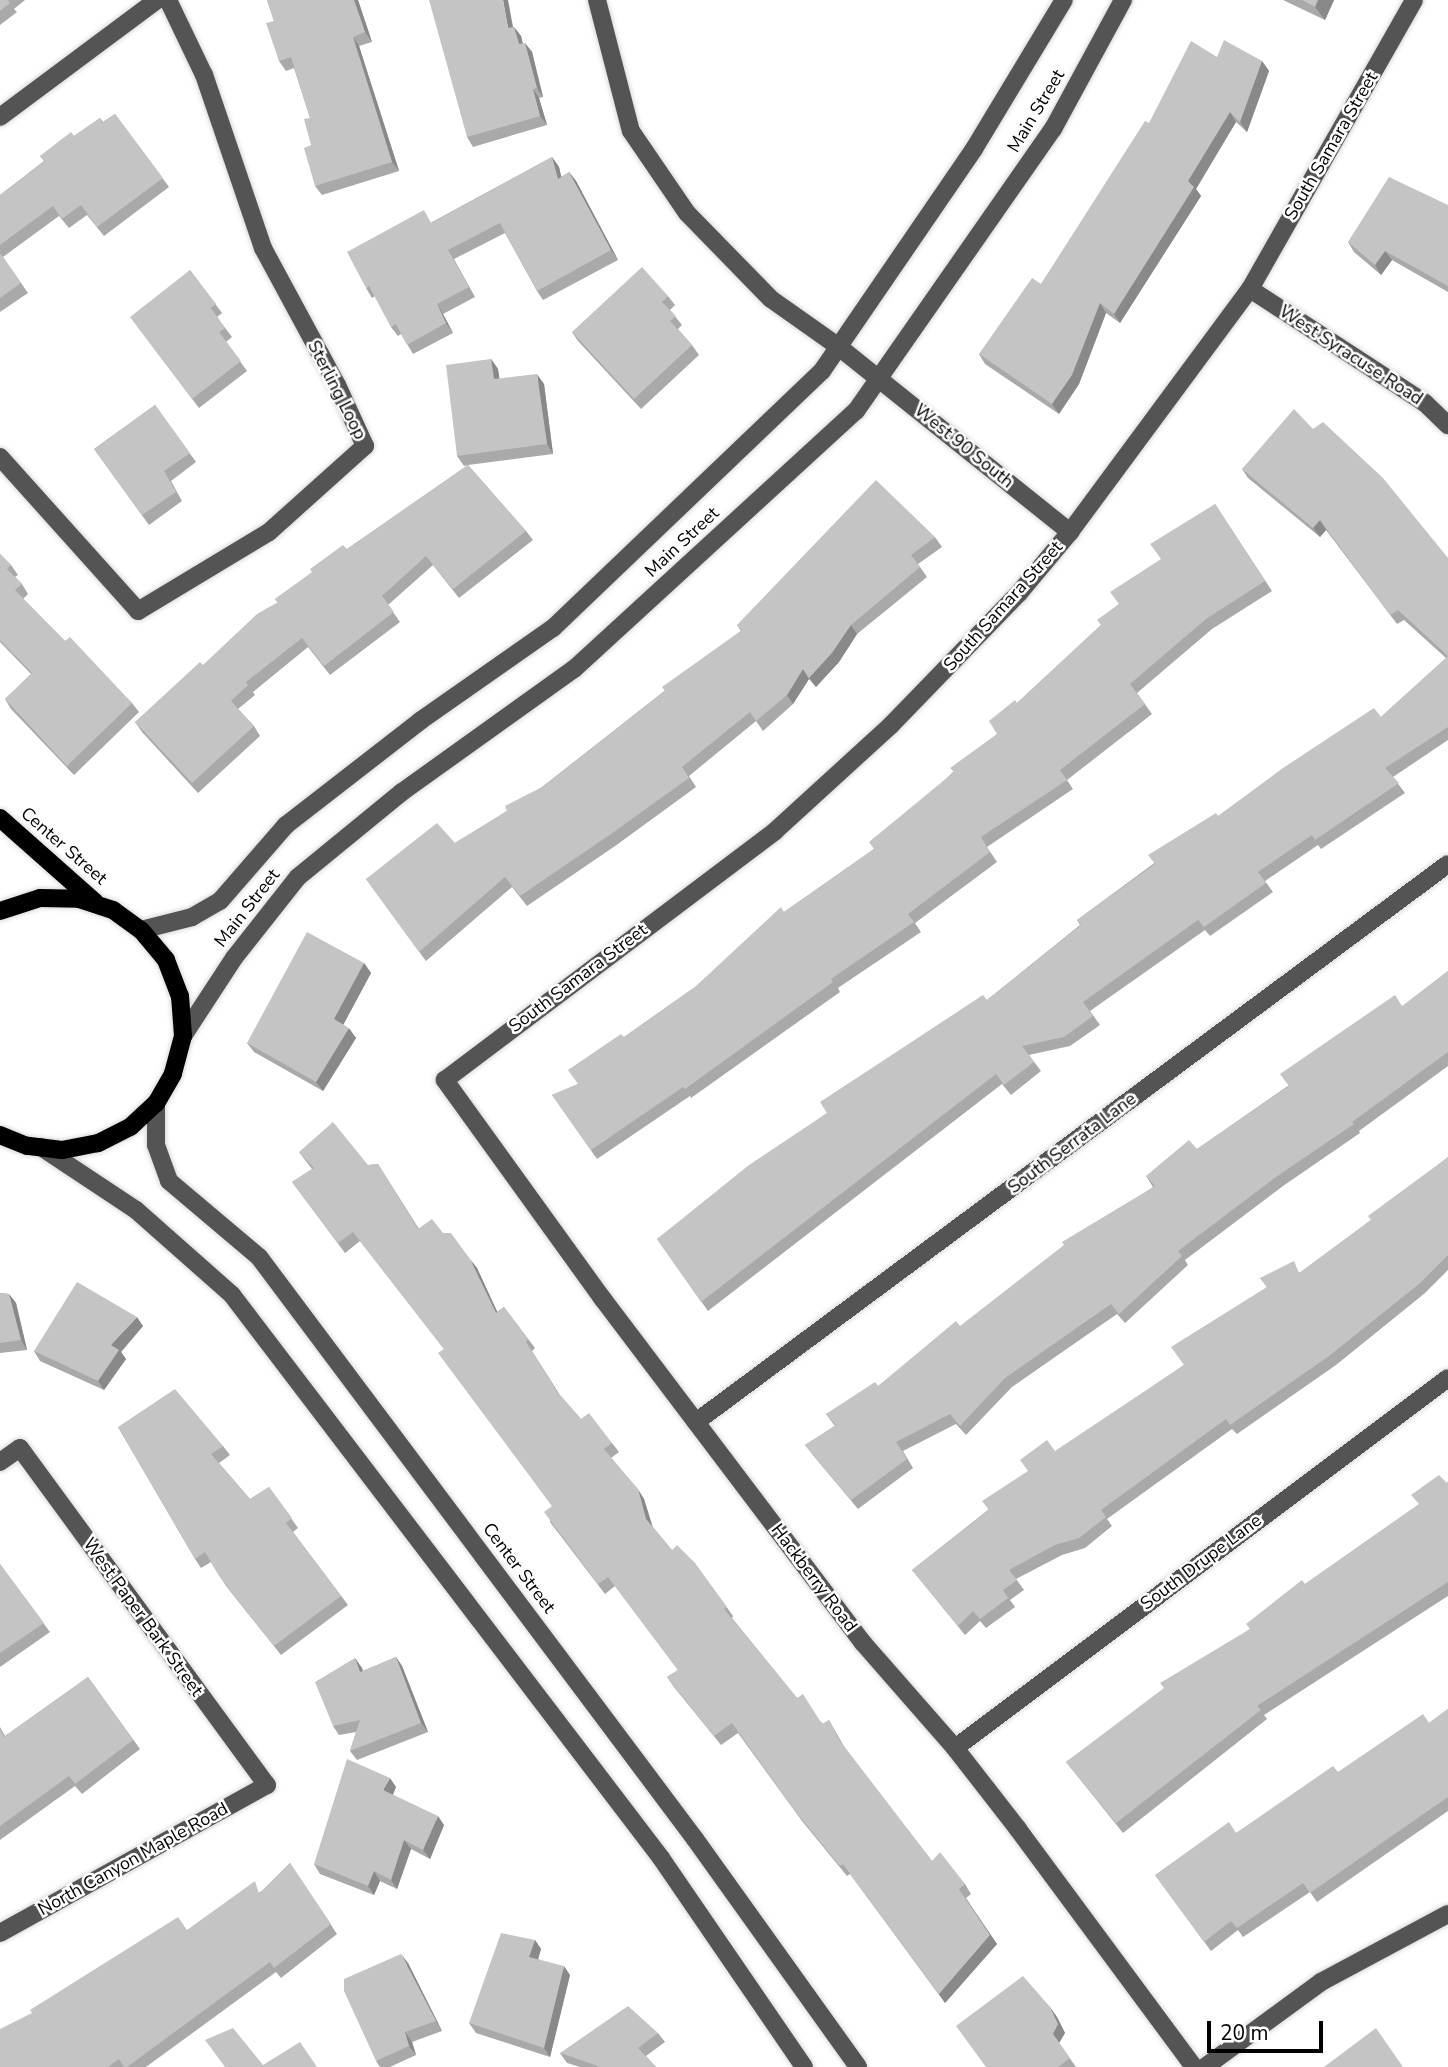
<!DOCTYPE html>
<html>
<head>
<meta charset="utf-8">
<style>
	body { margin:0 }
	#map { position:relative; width:1448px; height:2067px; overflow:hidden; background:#fff; font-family:"Nunito Sans",sans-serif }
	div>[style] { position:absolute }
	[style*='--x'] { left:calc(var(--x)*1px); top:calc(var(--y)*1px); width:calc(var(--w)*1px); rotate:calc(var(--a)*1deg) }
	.roads { filter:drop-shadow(0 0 2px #dbdbdb) drop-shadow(0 0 2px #dbdbdb) }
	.minor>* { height:18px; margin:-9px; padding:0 9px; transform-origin:9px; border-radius:9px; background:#545454 }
	.major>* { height:18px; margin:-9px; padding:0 9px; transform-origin:9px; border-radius:9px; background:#000 }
	.wall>* { inset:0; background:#a9a9a9 }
	.shaded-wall>* { inset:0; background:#898989 }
	.building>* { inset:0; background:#c4c4c4 }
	span { translate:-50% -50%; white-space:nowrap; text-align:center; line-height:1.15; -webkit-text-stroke:5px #fff; paint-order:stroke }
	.street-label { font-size:18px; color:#000 }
	.scale { position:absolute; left:1207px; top:2021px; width:116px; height:32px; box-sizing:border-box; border:4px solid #000; border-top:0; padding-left:9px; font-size:21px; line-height:24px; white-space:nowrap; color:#000; -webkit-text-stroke:5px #fff; paint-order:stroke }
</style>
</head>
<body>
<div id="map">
	<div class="roads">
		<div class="minor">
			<i style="--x:597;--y:0;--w:135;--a:75.5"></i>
			<i style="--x:631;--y:131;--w:99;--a:55.7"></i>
			<i style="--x:687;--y:213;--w:120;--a:45.7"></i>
			<i style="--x:771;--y:299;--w:83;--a:35.2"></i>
			<i style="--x:839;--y:347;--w:296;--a:38.7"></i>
			<i style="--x:0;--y:117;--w:196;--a:-36.7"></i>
			<i style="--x:1250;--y:289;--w:209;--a:33.1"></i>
			<i style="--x:1425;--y:403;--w:32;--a:44"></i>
			<i style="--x:0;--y:457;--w:207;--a:48.1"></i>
			<i style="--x:138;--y:611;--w:153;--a:-31.1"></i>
			<i style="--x:269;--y:532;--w:129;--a:-41.9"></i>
			<i style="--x:365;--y:446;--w:67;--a:-114.7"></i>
			<i style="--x:337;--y:385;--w:156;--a:-118.4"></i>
			<i style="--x:263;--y:248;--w:183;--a:-108.8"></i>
			<i style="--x:204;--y:75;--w:83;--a:-115.6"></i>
			<i style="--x:141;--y:930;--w:53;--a:-14.3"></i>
			<i style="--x:192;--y:917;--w:32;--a:-30"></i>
			<i style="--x:220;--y:901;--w:101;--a:-49"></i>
			<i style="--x:286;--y:825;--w:170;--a:-37.8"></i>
			<i style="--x:420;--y:721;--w:162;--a:-35"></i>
			<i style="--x:553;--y:628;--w:372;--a:-43.7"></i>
			<i style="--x:822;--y:371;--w:269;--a:-55.6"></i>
			<i style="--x:974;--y:149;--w:174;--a:-58.9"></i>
			<i style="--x:183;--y:1036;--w:93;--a:-56.8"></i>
			<i style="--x:234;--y:958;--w:103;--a:-51.7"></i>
			<i style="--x:298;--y:877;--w:134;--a:-39.3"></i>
			<i style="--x:402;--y:792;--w:211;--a:-35.6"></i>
			<i style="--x:574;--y:669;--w:382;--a:-42.5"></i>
			<i style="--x:856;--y:411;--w:344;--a:-55.1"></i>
			<i style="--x:1053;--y:129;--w:147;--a:-61.5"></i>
			<i style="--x:156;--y:1103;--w:42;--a:90"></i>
			<i style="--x:156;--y:1145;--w:38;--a:70"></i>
			<i style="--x:169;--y:1181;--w:118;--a:40.2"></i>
			<i style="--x:259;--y:1257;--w:727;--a:53.16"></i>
			<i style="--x:695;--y:1839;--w:280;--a:54.4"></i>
			<i style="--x:41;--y:1147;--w:114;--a:33.6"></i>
			<i style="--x:136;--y:1210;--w:128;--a:41.5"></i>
			<i style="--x:232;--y:1295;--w:708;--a:52.69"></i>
			<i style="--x:661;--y:1858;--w:253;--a:55.6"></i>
			<i style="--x:696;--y:1422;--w:936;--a:-36.58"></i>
			<i style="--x:0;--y:1462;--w:24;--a:-35"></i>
			<i style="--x:20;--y:1448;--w:418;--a:53.8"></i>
			<i style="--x:267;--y:1785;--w:305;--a:151"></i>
			<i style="--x:955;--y:1748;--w:616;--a:-36.89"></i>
			<i style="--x:1194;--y:2067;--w:296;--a:-126.5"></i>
			<i style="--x:1018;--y:1829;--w:103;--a:-127.9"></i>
			<i style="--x:955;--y:1748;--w:140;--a:-131.2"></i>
			<i style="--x:863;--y:1643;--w:433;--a:-127.1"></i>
			<i style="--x:602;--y:1298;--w:269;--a:-125.8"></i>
			<i style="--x:445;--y:1080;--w:413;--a:-37"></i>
			<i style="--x:775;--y:831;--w:157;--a:-42.4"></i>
			<i style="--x:891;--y:725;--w:184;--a:-45.9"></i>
			<i style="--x:1019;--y:593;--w:80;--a:-50.1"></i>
			<i style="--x:1070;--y:532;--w:302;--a:-53.5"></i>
			<i style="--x:1250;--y:289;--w:332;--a:-60.4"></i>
			<i style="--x:1205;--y:2067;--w:144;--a:-36.2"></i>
			<i style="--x:1321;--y:1982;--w:144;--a:-28.2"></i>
		</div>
		<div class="major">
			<i style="--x:0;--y:818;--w:127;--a:41.5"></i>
			<i style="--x:0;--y:911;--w:42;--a:-18"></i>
			<i style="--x:40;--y:898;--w:39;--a:1"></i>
			<i style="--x:79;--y:899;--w:36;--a:18"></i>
			<i style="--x:113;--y:910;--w:34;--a:36"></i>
			<i style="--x:141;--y:930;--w:39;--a:50"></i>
			<i style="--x:166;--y:960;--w:39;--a:69"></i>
			<i style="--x:180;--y:996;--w:40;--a:85.7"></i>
			<i style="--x:183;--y:1036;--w:39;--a:105"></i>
			<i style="--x:173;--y:1074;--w:34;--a:120"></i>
			<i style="--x:156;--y:1103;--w:35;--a:137"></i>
			<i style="--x:130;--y:1127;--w:36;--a:153"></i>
			<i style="--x:98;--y:1143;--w:37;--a:169"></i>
			<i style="--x:62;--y:1150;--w:35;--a:-173"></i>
			<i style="--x:27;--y:1146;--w:29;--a:-158"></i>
		</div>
	</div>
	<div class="wall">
		<i style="clip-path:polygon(0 0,25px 0,14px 9px,17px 12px,0 25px)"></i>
		<i style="clip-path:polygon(267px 0,358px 0,372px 42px,359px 46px,399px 171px,322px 195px,315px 186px,310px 118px,294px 68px,286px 71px,279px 61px,274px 21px)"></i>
		<i style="clip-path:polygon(1283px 0,1334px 0,1325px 20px)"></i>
		<i style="clip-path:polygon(513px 27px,514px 27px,521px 36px,523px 44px,525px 43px,532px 52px,543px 97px,539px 98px,547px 125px,473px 147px,467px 137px)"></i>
		<i style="clip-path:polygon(1217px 57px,1262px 61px,1269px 71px,1247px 132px,1236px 122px,1196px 189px,1201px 196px,1120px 323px,1106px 313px,1079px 384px,1059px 414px,985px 364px,979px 354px,1041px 284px,1149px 123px)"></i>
		<i style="clip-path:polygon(115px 114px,169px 187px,104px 236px,87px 215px,69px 228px,59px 216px,3px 257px,28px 293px,0 312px,0 195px,44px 161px,40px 156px,74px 136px,100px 118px,103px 122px)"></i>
		<i style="clip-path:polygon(552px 157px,559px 167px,561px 177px,569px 172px,576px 181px,618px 260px,543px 300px,537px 291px,505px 233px,454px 259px,475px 297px,443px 314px,453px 333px,413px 354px,401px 334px,398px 336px,391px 327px,375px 296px,372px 298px,366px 288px,432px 222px)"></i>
		<i style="clip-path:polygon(1448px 205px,1448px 292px,1392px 260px,1381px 275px,1354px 252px,1348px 242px)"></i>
		<i style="clip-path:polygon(190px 270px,222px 313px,217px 317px,232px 337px,226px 342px,247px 371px,199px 408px,137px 326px)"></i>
		<i style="clip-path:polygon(668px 296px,675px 305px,670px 310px,682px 325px,678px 329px,692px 345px,699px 355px,641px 409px,578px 341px,572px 332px)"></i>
		<i style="clip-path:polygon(491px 359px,498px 369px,499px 379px,544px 384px,553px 454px,468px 465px,526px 531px,533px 540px,459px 598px,433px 565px,388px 605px,400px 622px,330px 675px,308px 647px,253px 692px,255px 695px,238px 709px,254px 726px,260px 736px,198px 793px,142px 732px,135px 722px,278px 603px,275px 599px,468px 465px,464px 466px,457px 456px)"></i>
		<i style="clip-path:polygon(155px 405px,196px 462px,171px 481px,182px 501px,149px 525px,94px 449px)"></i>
		<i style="clip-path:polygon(1313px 429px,1448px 558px,1448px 740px,1393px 777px,1405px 793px,1321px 849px,1318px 845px,1265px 881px,1273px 892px,1210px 936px,1205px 930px,1090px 1011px,1100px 1025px,1070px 1046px,1029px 1055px,1041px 1071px,1011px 1095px,1002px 1084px,708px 1311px,657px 1239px,827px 1113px,987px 1000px,1080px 925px,1077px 920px,1218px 816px,1381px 717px,1446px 658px,1404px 620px,1397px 624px,1326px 530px,1320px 537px,1248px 478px,1242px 469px)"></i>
		<i style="clip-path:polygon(1215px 504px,1272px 591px,1212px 629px,1137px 693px,1152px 714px,1067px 780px,1073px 789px,987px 847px,997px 862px,915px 923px,921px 932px,838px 988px,840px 992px,691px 1098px,690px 1096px,597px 1159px,552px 1095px,578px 1084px,624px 1037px,695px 987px,784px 912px,874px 849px,953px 772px,997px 734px,1017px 703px,1101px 625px,1118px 605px)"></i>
		<i style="clip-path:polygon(935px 537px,942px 547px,918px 564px,927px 577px,857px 634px,839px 662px,816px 687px,809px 679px,793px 704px,763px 731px,756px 721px,689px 776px,696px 787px,618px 844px,527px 906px,512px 887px,426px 961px,366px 879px,455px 843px,507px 811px,542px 787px,741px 631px,737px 625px)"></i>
		<i style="clip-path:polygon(0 554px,11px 565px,18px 575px,15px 577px,22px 584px,28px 594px,23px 599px,65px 641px,132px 703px,139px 712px,74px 775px,11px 709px,5px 699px,31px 674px,0 642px)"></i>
		<i style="clip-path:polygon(364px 963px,371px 973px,343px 1025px,356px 1038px,323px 1091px,254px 1052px,247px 1043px)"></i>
		<i style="clip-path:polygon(1448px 971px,1448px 1066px,1359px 1131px,1360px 1133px,1283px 1186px,1185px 1260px,1188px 1265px,1125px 1323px,1117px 1314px,1012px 1387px,966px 1435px,956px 1424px,903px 1451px,913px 1468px,858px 1509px,812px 1454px,805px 1445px,835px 1426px,826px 1414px,878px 1386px,1153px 1187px,1146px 1176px,1197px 1149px,1403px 1006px)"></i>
		<i style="clip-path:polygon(299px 1152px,368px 1165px,378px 1164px,419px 1229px,443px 1233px,477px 1268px,497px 1312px,504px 1307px,535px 1348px,532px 1351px,560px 1395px,581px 1419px,612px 1443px,619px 1452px,611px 1458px,644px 1499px,652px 1526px,672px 1550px,694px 1562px,733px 1616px,732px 1618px,797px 1698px,823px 1724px,829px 1720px,845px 1748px,932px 1861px,965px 1884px,971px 1894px,966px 1898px,997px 1944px,945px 2003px,850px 1874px,847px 1876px,802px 1821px,738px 1733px,721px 1745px,674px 1687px,667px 1677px,678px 1670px,615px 1586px,605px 1594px,550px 1522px,552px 1506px,444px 1349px,360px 1241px,345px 1253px,292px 1182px,312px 1169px)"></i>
		<i style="clip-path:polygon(1448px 1157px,1448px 1270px,1425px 1293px,1336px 1365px,1237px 1434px,1232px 1429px,1107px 1519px,1112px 1526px,1085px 1548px,1062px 1555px,1016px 1579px,1024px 1590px,1010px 1600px,1015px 1607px,986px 1628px,980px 1621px,965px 1635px,912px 1570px,988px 1510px,1028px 1471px,1184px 1365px,1267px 1287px,1260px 1278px,1301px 1272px,1371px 1220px)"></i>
		<i style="clip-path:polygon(0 1293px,9px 1294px,16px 1303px,27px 1350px,0 1353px)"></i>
		<i style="clip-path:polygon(143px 1326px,121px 1352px,126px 1359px,104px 1390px,40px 1361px,34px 1351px)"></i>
		<i style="clip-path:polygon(118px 1427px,223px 1446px,230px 1455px,219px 1463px,250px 1499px,269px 1487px,298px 1528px,293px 1532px,348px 1605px,281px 1655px,226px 1586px,211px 1562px,201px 1568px,195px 1559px)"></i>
		<i style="clip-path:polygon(1448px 1482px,1448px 1596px,1264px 1715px,1267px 1719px,1123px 1833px,1066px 1762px,1250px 1629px,1305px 1584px,1418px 1505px)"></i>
		<i style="clip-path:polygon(0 1564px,50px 1632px,0 1667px)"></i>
		<i style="clip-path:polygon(396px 1657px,402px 1666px,428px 1732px,357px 1760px,350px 1751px,356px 1732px,339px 1735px,333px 1726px,355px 1658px,363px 1671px)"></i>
		<i style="clip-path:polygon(88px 1677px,140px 1749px,82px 1794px,75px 1786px,0 1840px,0 1727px,5px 1736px)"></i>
		<i style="clip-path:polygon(1448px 1709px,1448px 1811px,1317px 1902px,1310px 1892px,1243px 1937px,1238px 1930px,1211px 1951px,1155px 1875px,1236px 1833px,1338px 1772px,1429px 1723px)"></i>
		<i style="clip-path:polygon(396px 1787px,393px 1795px,444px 1825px,430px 1859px,411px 1849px,397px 1889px,380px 1881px,374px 1895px,320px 1874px,314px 1864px)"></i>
		<i style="clip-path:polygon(290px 1863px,337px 1934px,281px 1978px,276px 1972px,146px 2067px,0 2067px,187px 1930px,262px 1891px)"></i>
		<i style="clip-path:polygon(535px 1940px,541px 1949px,538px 1959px,570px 1975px,550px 2057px,476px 2033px,469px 2023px)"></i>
		<i style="clip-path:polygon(408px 1963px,442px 2031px,412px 2042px,416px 2055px,390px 2067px,380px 2067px,376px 2061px)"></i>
		<i style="clip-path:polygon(1057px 2017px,1065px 2033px,1059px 2043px,1076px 2067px,986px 2067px)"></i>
		<i style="clip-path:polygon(658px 2033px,665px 2042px,646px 2056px,656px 2067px,580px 2067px,567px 2063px,560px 2053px)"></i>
	</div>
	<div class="shaded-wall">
		<i style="clip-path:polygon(354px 0,358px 0,372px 42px,365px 32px)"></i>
		<i style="clip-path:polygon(503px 0,508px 0,515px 38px,508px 28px)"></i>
		<i style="clip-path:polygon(1318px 0,1334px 0,1325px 20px,1315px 7px)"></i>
		<i style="clip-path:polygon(514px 27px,521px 36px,525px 54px,519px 44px)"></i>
		<i style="clip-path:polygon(353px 37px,359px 46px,399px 171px,392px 162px)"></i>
		<i style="clip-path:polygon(525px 43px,532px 52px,543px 97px,537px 88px)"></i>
		<i style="clip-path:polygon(1262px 61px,1269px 71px,1247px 132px,1240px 122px)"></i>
		<i style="clip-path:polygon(533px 89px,539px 98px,547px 125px,540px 116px)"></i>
		<i style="clip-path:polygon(1230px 112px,1236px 122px,1196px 189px,1201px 196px,1120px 323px,1114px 314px,1188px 181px)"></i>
		<i style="clip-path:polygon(552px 157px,559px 167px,564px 188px,558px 179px)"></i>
		<i style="clip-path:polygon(569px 172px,576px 181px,618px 260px,611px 250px)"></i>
		<i style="clip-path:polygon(1385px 251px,1392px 260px,1381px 275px,1375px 265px)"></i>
		<i style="clip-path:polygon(1100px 303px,1106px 313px,1079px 384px,1059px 414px,1052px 404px)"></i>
		<i style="clip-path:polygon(437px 304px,443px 314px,453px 333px,446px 323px)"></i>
		<i style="clip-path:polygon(491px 359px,498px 369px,501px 389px,494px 379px)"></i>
		<i style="clip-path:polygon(537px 374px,544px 384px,553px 454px,547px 444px)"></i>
		<i style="clip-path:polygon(1320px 520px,1326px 530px,1320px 537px,1313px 528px)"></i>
		<i style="clip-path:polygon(851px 625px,857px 634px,839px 662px,816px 687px,809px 678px)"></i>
		<i style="clip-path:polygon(803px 669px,809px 679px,793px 704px,787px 695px)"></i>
		<i style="clip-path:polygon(364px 963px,371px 973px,341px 1029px,334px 1019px)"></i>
		<i style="clip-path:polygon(349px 1028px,356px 1038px,323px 1091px,316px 1082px)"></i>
		<i style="clip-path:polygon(470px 1259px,477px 1268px,502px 1322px,496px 1313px)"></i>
		<i style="clip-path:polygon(9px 1294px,16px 1303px,27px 1350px,21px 1340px)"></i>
		<i style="clip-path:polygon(137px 1317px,143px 1326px,121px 1352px,126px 1359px,104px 1390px,98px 1381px,111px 1345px)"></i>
		<i style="clip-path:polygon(638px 1489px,644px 1499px,653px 1528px,646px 1519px)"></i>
		<i style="clip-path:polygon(396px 1657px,402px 1666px,428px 1732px,421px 1723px)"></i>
		<i style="clip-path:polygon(355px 1658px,362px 1668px,367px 1682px,360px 1672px)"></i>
		<i style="clip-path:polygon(390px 1778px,396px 1787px,390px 1800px,383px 1790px)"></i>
		<i style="clip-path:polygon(438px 1816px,444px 1825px,430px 1859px,423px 1850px)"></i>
		<i style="clip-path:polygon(404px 1840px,411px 1849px,397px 1889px,391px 1880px)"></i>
		<i style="clip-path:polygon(374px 1871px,380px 1881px,374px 1895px,368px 1886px)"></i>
		<i style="clip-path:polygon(959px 1889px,997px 1944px,945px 2003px,939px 1994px)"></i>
		<i style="clip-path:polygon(535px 1940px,541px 1949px,536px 1966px,529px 1957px)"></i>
		<i style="clip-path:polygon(401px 1954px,408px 1963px,442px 2031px,436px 2021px)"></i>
		<i style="clip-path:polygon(564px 1966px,570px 1975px,550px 2057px,544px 2048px)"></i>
		<i style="clip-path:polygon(1050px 2007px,1057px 2017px,1065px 2033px,1059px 2043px,1053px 2034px)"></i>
		<i style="clip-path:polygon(405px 2032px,412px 2042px,416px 2055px,409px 2046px)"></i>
	</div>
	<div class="building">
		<i style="clip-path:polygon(0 0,8px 0,10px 3px,0 11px)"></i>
		<i style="clip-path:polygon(267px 0,354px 0,365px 32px,353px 37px,392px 162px,315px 186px,304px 148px,311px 145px,304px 119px,310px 118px,291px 57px,279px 61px,266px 23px,274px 21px)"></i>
		<i style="clip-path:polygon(429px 0,503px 0,508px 28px,514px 27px,519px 44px,525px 43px,537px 88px,533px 89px,540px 116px,467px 137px)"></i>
		<i style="clip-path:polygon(1302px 0,1318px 0,1315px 7px)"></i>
		<i style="clip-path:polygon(1224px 40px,1262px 61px,1240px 122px,1230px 112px,1188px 181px,1194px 187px,1114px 314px,1100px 303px,1072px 375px,1052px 404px,979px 354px,1032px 278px,1041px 284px,1145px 121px,1149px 123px,1191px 41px,1217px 57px)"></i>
		<i style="clip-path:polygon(115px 114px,163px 178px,97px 227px,81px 205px,62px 219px,53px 206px,0 245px,0 195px,45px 161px,40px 156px,71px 132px,74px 136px,100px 118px,102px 123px)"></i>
		<i style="clip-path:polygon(552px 157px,558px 179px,569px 172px,611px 250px,537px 291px,500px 223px,448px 250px,469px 287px,437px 304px,446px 323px,407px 345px,396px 324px,391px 327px,369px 286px,366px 288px,347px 252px,424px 210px,431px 223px)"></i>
		<i style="clip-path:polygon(1389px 177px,1448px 205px,1448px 286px,1385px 251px,1375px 265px,1348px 242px)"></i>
		<i style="clip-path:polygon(0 253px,21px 283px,0 298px)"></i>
		<i style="clip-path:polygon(642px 267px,668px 296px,662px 302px,676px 316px,670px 321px,692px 345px,634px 399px,572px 332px)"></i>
		<i style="clip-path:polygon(190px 270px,216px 304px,211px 308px,225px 328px,219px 332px,241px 361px,192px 399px,130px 317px)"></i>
		<i style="clip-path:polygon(491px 359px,494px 379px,537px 374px,547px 444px,457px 456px,446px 365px)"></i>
		<i style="clip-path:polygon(155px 405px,190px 453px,164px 471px,176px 492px,142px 515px,94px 449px)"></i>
		<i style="clip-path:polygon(1294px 409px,1313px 429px,1323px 422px,1383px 478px,1448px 558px,1448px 656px,1398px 610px,1390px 615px,1320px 520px,1313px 528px,1242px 469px)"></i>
		<i style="clip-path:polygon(468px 465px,526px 531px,453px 589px,426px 556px,382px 596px,394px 612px,324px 666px,302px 638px,246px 682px,248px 685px,231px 701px,254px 726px,192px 783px,135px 722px,200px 662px,203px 665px,257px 614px,278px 602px,275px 599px,312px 572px,310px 569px,343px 545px,347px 549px)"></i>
		<i style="clip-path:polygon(876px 480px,935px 537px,911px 555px,920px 567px,851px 625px,832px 653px,809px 678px,803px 669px,787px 695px,756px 721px,750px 712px,682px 767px,689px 778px,611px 834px,520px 896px,505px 877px,419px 952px,366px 879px,437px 823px,455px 843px,507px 811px,505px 806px,542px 787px,665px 691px,662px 687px,742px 630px,737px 625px)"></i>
		<i style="clip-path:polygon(1215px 504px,1265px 581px,1206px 619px,1130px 684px,1145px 704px,1060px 770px,1067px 780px,981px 837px,990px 852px,908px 914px,914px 922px,831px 979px,833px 982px,685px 1089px,683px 1087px,591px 1150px,552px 1095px,578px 1084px,568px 1070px,621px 1034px,624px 1037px,695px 987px,781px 907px,784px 912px,874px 849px,869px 842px,954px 772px,950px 768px,997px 734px,989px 721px,1015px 700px,1017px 703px,1101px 625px,1097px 620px,1119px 604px,1110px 592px,1161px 559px,1150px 544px)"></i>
		<i style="clip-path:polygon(0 554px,11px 565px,7px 569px,22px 584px,15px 590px,65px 641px,70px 637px,132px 703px,67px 766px,5px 699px,32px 673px,0 640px)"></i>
		<i style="clip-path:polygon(1448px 656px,1448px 727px,1385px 768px,1399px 783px,1315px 840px,1312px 835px,1258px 872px,1266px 883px,1204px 927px,1198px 920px,1083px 1002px,1093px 1016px,1064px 1037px,1022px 1046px,1034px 1062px,1004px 1085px,996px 1074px,701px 1302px,657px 1239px,749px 1165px,827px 1113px,820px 1102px,983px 995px,987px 1000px,1081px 925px,1077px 920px,1155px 864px,1148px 855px,1216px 813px,1218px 816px,1283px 768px,1374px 708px,1381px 717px)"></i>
		<i style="clip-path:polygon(307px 932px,364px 963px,334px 1019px,349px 1028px,316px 1082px,247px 1043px)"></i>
		<i style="clip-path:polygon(1448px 971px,1448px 1052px,1352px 1122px,1354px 1124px,1276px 1177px,1178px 1251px,1182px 1256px,1119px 1314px,1111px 1304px,1005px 1378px,960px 1426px,950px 1414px,896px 1442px,907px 1459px,851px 1500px,805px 1445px,836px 1425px,826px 1414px,875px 1382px,878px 1386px,956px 1321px,960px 1326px,1064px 1245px,1062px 1242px,1155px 1186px,1146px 1176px,1189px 1140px,1197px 1149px,1289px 1086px,1280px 1074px,1395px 995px,1402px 1006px)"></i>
		<i style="clip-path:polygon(333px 1122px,368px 1165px,378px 1164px,418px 1229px,432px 1219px,443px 1233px,451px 1233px,470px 1259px,496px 1313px,504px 1307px,528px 1339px,526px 1342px,558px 1393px,581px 1419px,589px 1413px,612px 1443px,604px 1449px,638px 1489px,646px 1519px,672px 1550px,677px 1545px,694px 1562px,727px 1607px,724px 1609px,797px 1698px,803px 1694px,822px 1724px,829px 1720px,840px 1741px,932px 1861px,940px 1852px,965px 1884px,959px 1889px,990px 1935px,939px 1994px,843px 1864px,840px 1866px,796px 1812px,732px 1723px,714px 1736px,667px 1677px,678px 1670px,608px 1577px,598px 1584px,544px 1512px,552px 1506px,438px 1353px,444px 1349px,353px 1232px,338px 1243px,292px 1182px,314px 1168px,299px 1152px)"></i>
		<i style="clip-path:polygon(1448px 1157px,1448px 1255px,1419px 1284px,1329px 1356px,1230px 1425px,1226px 1419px,1101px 1510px,1106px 1517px,1079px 1538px,1055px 1545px,1009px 1570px,1017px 1580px,1003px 1590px,1008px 1598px,980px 1619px,973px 1611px,958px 1626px,912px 1570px,989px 1510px,982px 1501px,1028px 1471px,1020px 1460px,1047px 1440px,1055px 1451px,1184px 1365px,1171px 1347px,1267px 1287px,1260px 1278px,1294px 1261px,1299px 1273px,1371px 1220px,1368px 1216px)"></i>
		<i style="clip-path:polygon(77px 1282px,137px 1317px,111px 1345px,119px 1350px,98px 1381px,34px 1351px)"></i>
		<i style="clip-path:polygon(0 1293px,9px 1294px,21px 1340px,0 1343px)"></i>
		<i style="clip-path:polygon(175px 1389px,223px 1446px,211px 1454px,250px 1499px,269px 1487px,292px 1518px,286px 1523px,341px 1596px,274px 1646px,219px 1576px,205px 1552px,195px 1559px,118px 1427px)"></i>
		<i style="clip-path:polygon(1439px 1475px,1447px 1483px,1448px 1482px,1448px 1582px,1257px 1706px,1261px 1710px,1116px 1823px,1066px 1762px,1164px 1688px,1160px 1683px,1250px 1629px,1246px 1624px,1302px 1580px,1305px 1584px,1419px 1504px,1411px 1495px)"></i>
		<i style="clip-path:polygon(0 1564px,44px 1623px,0 1653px)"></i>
		<i style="clip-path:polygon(396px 1657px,421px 1723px,350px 1751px,360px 1720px,333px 1726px,315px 1682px,355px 1658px,360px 1672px)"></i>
		<i style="clip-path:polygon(88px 1677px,133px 1740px,75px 1784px,69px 1776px,0 1826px,0 1729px,4px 1737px)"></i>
		<i style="clip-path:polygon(1448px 1709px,1448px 1797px,1310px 1893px,1303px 1883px,1237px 1928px,1231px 1921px,1204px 1942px,1155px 1875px,1229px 1822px,1236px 1833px,1333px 1766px,1338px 1772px,1423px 1714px,1429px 1723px)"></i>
		<i style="clip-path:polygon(347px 1759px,390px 1778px,383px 1790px,438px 1816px,423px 1850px,404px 1840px,391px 1880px,374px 1871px,368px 1886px,314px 1864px)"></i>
		<i style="clip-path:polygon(290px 1863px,331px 1924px,274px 1968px,270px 1962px,127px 2067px,124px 2067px,119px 2059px,108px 2067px,0 2067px,0 2029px,32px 2013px,30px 2010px,178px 1917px,187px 1930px,255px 1881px,259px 1894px)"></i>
		<i style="clip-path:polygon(501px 1933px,535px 1940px,529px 1957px,564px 1966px,544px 2048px,469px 2023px)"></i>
		<i style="clip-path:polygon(401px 1954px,436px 2021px,405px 2032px,409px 2046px,376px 2061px,344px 1991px,344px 1979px)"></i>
		<i style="clip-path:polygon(1023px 1976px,1050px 2007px,1058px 2024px,1053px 2034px,1070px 2058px,1058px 2067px,986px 2067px,956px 2026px)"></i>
		<i style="clip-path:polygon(628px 2006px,658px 2033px,638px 2048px,656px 2067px,596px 2067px,598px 2066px,560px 2053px)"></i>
		<i style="clip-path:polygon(233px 2028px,263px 2065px,300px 2042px,317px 2067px,225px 2067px,205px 2040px)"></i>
		<i style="clip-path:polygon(1376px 2028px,1403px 2067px,1324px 2067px)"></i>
	</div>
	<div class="street-label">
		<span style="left:1036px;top:111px;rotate:-59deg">Main Street</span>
		<span style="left:1331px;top:146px;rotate:-60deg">South Samara Street</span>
		<span style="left:1351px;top:355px;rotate:33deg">West Syracuse Road</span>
		<span style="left:337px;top:390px;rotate:63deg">Sterling Loop</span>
		<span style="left:964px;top:446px;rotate:39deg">West 90 South</span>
		<span style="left:682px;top:542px;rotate:-43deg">Main Street</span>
		<span style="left:1003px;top:606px;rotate:-48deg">South Samara Street</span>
		<span style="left:64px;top:846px;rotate:41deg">Center Street</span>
		<span style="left:247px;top:908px;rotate:-52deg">Main Street</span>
		<span style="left:578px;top:978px;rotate:-37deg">South Samara Street</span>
		<span style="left:1072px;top:1143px;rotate:-37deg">South Serrata Lane</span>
		<span style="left:1201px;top:1562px;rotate:-37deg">South Drupe Lane</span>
		<span style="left:519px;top:1568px;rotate:53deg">Center Street</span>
		<span style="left:814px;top:1578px;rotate:53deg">Hackberry Road</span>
		<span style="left:143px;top:1617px;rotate:54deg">West Paper Bark Street</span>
		<span style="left:133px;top:1859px;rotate:-29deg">North Canyon Maple Road</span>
	</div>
	<div class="scale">20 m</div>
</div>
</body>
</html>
